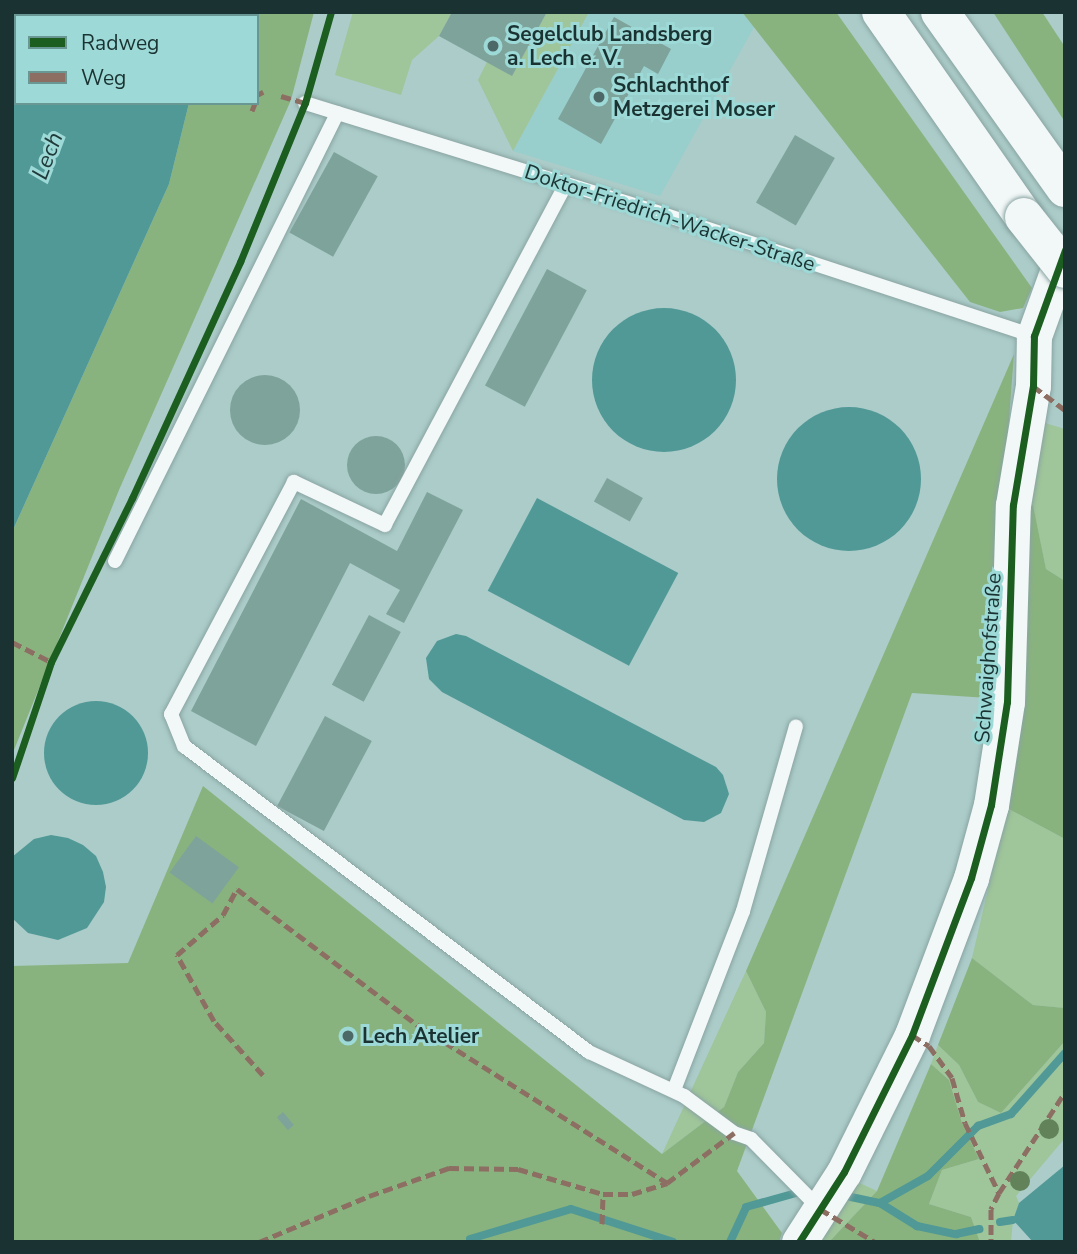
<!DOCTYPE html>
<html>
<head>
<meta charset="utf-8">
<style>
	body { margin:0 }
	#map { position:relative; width:1077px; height:1254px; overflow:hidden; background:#abccc9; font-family:"Nunito Sans",sans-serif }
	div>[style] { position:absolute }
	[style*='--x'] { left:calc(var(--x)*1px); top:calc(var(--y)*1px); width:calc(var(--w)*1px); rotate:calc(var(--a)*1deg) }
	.built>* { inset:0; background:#98cecb }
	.green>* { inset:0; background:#9fc59a }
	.forest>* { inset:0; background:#89b37e }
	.water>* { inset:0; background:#519996; transform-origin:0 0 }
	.round { border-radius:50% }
	.stream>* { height:8px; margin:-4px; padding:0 4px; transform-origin:4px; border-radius:4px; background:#519996 }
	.building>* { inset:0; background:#7ea39b; transform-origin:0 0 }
	.roads { filter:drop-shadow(0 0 2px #89a4a2) drop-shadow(0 0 2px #89a4a2) }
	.service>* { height:14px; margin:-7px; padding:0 7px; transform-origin:7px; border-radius:7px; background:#f2f7f7 }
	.tertiary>* { height:35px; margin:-17.5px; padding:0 17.5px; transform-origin:17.5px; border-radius:17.5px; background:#f2f7f7 }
	.motorway>* { height:38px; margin:-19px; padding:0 19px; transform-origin:19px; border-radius:19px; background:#f2f7f7 }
	.bridges { filter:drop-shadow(0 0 2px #89a4a2) drop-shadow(0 0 2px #89a4a2) }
	.motorway-bridge>* { height:38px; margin:-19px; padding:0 19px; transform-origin:19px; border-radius:19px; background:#f2f7f7 }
	.quiet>* { height:5px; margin-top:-2.5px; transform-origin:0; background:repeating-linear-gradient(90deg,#8d6e63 0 10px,transparent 0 15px) }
	.cycleway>* { height:7px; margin:-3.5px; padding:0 3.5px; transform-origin:3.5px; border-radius:3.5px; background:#1b5e20 }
	.trees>* { width:20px; height:20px; margin:-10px; border-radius:50%; background:#62825a }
	.dots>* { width:19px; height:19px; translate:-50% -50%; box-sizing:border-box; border:4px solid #9dd9d6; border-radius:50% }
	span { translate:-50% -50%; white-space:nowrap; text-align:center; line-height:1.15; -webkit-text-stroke:6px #9dd9d6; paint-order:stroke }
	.poi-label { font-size:21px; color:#1a3332; font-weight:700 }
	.left { translate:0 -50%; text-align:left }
	.street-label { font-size:21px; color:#1a3332 }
	.water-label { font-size:23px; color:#203b3a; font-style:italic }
	.frame { position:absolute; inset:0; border:14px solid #1a3332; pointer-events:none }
	.legend { position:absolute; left:14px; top:14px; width:245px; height:91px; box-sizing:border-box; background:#9dd9d6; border:2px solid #699794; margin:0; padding:9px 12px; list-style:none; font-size:21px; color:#1a3332 }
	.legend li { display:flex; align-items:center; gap:14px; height:35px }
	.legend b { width:35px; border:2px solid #699794 }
</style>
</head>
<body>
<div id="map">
	<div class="built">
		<i style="clip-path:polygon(589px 12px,742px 12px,754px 27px,660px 196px,513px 151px)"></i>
	</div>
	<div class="green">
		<i style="clip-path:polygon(353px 12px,452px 12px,439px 36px,412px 60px,401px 95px,335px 75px)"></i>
		<i style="clip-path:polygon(547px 12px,589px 12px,513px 151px,478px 80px,487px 62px,512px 75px)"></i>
		<i style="clip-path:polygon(1045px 423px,1065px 429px,1065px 581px,1046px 569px,1033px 506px,1029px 505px)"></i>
		<i style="clip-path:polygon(1007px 808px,1065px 839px,1065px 1008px,1033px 1005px,972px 958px)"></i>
		<i style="clip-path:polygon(746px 971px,766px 1012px,764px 1043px,738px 1072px,724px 1107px,662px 1154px)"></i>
		<i style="clip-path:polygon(1065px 1041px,1065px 1138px,1016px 1196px,1019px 1203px,1013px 1220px,1011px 1242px,980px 1242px,971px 1217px,929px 1204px,942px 1170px,979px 1159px,962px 1123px,949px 1080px,931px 1064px,938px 1045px,959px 1065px,978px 1102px,1001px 1113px)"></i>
		<i style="clip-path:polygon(853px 1180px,877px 1191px,829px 1242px,813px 1242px)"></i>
	</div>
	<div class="forest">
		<i style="clip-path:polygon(212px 12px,314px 12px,291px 100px,119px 490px,12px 755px,12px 532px,169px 184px,189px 103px,257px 103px,257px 16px,211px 16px)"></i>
		<i style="clip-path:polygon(742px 12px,836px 12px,1032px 288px,1023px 308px,1000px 312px,970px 302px)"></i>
		<i style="clip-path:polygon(993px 12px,1042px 12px,1065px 47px,1065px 122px)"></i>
		<i style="clip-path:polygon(1014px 354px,988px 698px,912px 693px,737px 1171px,782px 1233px,779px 1242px,12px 1242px,12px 966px,128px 963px,203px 786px,662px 1154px,724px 1107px,738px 1072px,764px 1043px,766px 1012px,746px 971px)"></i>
		<i style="clip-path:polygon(1029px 505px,1033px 505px,1046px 569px,1065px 581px,1065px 839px,1007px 808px)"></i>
		<i style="clip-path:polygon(972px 958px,1033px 1005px,1065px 1008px,1065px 1041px,1001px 1113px,978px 1102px,959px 1065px,938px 1045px)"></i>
		<i style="clip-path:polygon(931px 1064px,949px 1080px,962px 1123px,979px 1159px,942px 1170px,929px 1204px,971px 1217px,980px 1242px,829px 1242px,877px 1191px)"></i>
	</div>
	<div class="water">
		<i style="clip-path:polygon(12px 12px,212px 12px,211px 16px,16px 16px,16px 103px,189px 103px,169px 184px,12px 532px)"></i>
		<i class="round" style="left:592px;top:308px;width:144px;height:144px"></i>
		<i class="round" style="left:777px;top:407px;width:144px;height:144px"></i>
		<i style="left:537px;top:498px;width:160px;height:105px;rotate:28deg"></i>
		<i style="clip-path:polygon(456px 634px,466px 636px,716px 767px,723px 775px,729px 794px,721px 813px,704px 822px,684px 820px,442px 692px,429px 679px,426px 658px,437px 641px)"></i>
		<i class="round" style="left:44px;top:701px;width:104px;height:104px"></i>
		<i style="clip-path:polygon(51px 835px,68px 838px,83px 845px,96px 856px,103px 872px,106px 887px,104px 902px,87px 928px,58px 940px,28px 933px,12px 918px,12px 857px,34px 839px)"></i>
		<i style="clip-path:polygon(1065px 1165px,1065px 1242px,1033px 1242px,1013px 1220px,1019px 1203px)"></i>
	</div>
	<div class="stream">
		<i style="--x:851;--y:1197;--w:30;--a:12"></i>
		<i style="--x:880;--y:1203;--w:55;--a:-29.4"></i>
		<i style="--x:928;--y:1176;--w:71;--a:-45"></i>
		<i style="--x:978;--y:1126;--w:35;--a:-20"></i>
		<i style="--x:1011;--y:1114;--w:81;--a:-48.5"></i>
		<i style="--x:880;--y:1203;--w:44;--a:31.9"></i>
		<i style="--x:917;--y:1226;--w:40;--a:12"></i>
		<i style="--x:956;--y:1234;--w:24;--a:-12"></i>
		<i style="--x:1000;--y:1222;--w:13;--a:-9"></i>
		<i style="--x:470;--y:1239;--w:105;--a:-16.5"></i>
		<i style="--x:571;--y:1209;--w:107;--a:17.9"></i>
		<i style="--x:730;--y:1242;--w:38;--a:-65"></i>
		<i style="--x:746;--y:1207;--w:52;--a:-15.6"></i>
	</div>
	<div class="building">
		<i style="clip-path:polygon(452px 12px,547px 12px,512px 76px,439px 36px)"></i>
		<i style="clip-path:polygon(614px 17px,671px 49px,658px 74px,644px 66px,601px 144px,558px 119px)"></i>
		<i style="left:795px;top:135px;width:46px;height:78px;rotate:30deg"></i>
		<i style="left:334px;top:152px;width:50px;height:92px;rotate:29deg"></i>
		<i style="left:547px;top:269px;width:45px;height:132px;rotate:28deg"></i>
		<i class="round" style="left:230px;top:375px;width:70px;height:70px"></i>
		<i class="round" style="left:347px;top:436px;width:58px;height:58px"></i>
		<i style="left:607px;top:478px;width:41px;height:27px;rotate:29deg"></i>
		<i style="clip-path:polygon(427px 492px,463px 510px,404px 623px,386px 614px,400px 590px,350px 563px,256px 746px,191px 711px,301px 499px,397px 551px)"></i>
		<i style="left:369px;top:615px;width:36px;height:79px;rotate:28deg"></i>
		<i style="left:325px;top:716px;width:53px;height:102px;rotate:28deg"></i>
		<i style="left:196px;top:836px;width:53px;height:45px;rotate:36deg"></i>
		<i style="left:283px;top:1112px;width:17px;height:8px;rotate:50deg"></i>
	</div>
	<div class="roads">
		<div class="service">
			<i style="--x:305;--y:103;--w:375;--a:17.2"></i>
			<i style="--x:663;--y:214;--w:391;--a:18.2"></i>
			<i style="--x:566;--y:184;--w:386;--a:118"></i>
			<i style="--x:385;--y:525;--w:101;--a:-154.7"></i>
			<i style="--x:294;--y:482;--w:263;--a:117.9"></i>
			<i style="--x:171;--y:714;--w:35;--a:68"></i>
			<i style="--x:184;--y:746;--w:508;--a:37.07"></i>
			<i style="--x:589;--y:1052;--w:105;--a:24.9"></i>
			<i style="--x:684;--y:1096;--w:62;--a:36.5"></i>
			<i style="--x:734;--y:1133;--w:18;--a:19"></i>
			<i style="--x:751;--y:1139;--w:98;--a:45.4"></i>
			<i style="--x:115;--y:561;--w:500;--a:-63.6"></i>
			<i style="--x:674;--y:1090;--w:192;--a:-68.9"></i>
			<i style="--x:743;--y:911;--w:192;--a:-74"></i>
		</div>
		<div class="tertiary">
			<i style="--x:799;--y:1242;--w:83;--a:-57.3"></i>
			<i style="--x:844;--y:1172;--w:153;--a:-63.6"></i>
			<i style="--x:912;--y:1035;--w:168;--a:-69.4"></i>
			<i style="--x:971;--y:878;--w:76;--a:-74.7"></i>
			<i style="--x:991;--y:805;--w:104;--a:-81.2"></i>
			<i style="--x:1007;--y:702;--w:197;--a:-88.3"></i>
			<i style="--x:1013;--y:505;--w:121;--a:-80.5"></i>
			<i style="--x:1033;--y:386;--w:50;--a:-88.9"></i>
			<i style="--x:1034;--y:336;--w:91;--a:-70.2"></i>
		</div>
		<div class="motorway">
			<i style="--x:881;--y:12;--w:250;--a:55.1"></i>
			<i style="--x:940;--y:12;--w:216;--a:54.6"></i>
		</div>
	</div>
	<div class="bridges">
		<div class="motorway-bridge">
			<i style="--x:1024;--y:217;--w:66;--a:51.7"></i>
		</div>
	</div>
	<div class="quiet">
		<i style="--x:257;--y:95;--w:7;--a:-27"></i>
		<i style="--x:281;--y:96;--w:25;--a:16"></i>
		<i style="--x:252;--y:111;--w:9;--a:-69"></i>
		<i style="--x:1033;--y:386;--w:40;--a:37"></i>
		<i style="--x:12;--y:642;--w:44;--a:27.1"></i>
		<i style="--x:912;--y:1035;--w:20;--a:33"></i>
		<i style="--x:929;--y:1046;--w:39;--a:54"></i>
		<i style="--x:952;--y:1078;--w:47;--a:73.9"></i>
		<i style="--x:965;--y:1123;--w:78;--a:64.1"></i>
		<i style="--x:999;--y:1193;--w:18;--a:117"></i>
		<i style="--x:991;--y:1209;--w:33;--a:90"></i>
		<i style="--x:263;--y:1075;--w:73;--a:-132.2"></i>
		<i style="--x:214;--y:1021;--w:76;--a:-119.3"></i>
		<i style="--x:177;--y:955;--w:61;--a:-41"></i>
		<i style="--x:223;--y:915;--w:30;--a:-62"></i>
		<i style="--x:237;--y:889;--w:228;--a:37"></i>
		<i style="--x:419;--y:1026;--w:294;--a:32.3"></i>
		<i style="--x:999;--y:1193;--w:121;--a:-56.8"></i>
		<i style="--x:820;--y:1209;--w:64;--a:31"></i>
		<i style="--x:602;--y:1224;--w:30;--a:-88"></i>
		<i style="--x:259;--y:1242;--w:119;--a:-22.7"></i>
		<i style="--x:369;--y:1196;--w:85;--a:-19.3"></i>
		<i style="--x:449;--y:1168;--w:69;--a:0.8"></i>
		<i style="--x:518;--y:1169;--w:89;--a:16.4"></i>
		<i style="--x:603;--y:1194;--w:29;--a:0"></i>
		<i style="--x:632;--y:1194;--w:37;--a:-17"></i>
		<i style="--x:667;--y:1183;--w:84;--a:-36.7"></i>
	</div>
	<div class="cycleway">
		<i style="--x:12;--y:778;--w:122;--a:-71.4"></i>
		<i style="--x:51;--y:662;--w:183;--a:-63.7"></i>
		<i style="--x:132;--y:498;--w:260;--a:-65.4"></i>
		<i style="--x:240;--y:262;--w:172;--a:-67.8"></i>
		<i style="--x:305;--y:103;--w:95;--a:-74.1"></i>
		<i style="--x:799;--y:1242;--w:83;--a:-57.3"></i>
		<i style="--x:844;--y:1172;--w:153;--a:-63.6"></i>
		<i style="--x:912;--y:1035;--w:168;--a:-69.4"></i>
		<i style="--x:971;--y:878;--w:76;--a:-74.7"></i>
		<i style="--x:991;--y:805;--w:104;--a:-81.2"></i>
		<i style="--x:1007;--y:702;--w:197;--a:-88.3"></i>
		<i style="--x:1013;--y:505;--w:121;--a:-80.5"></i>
		<i style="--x:1033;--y:386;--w:50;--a:-88.9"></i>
		<i style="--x:1034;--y:336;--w:91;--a:-70.2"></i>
	</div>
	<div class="trees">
		<i style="left:1049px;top:1129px"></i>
		<i style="left:1020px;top:1181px"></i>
	</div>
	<div class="dots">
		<i style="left:493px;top:46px;background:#4d6967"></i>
		<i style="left:599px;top:97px;background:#4d6967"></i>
		<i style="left:348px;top:1036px;background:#4d6967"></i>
	</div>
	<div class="poi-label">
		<span class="left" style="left:507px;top:46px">Segelclub Landsberg<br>a. Lech e. V.</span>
		<span class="left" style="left:613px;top:97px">Schlachthof<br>Metzgerei Moser</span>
		<span class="left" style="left:362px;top:1036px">Lech Atelier</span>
	</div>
	<div class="street-label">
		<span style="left:670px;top:218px;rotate:18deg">Doktor-Friedrich-Wacker-Straße</span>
		<span style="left:988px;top:658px;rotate:-86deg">Schwaighofstraße</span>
	</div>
	<div class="water-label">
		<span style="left:48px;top:156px;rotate:-69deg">Lech</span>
	</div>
	<div class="frame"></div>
	<ul class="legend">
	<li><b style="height:9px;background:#1b5e20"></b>Radweg</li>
	<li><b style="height:9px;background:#8d6e63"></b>Weg</li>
	</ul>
</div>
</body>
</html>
